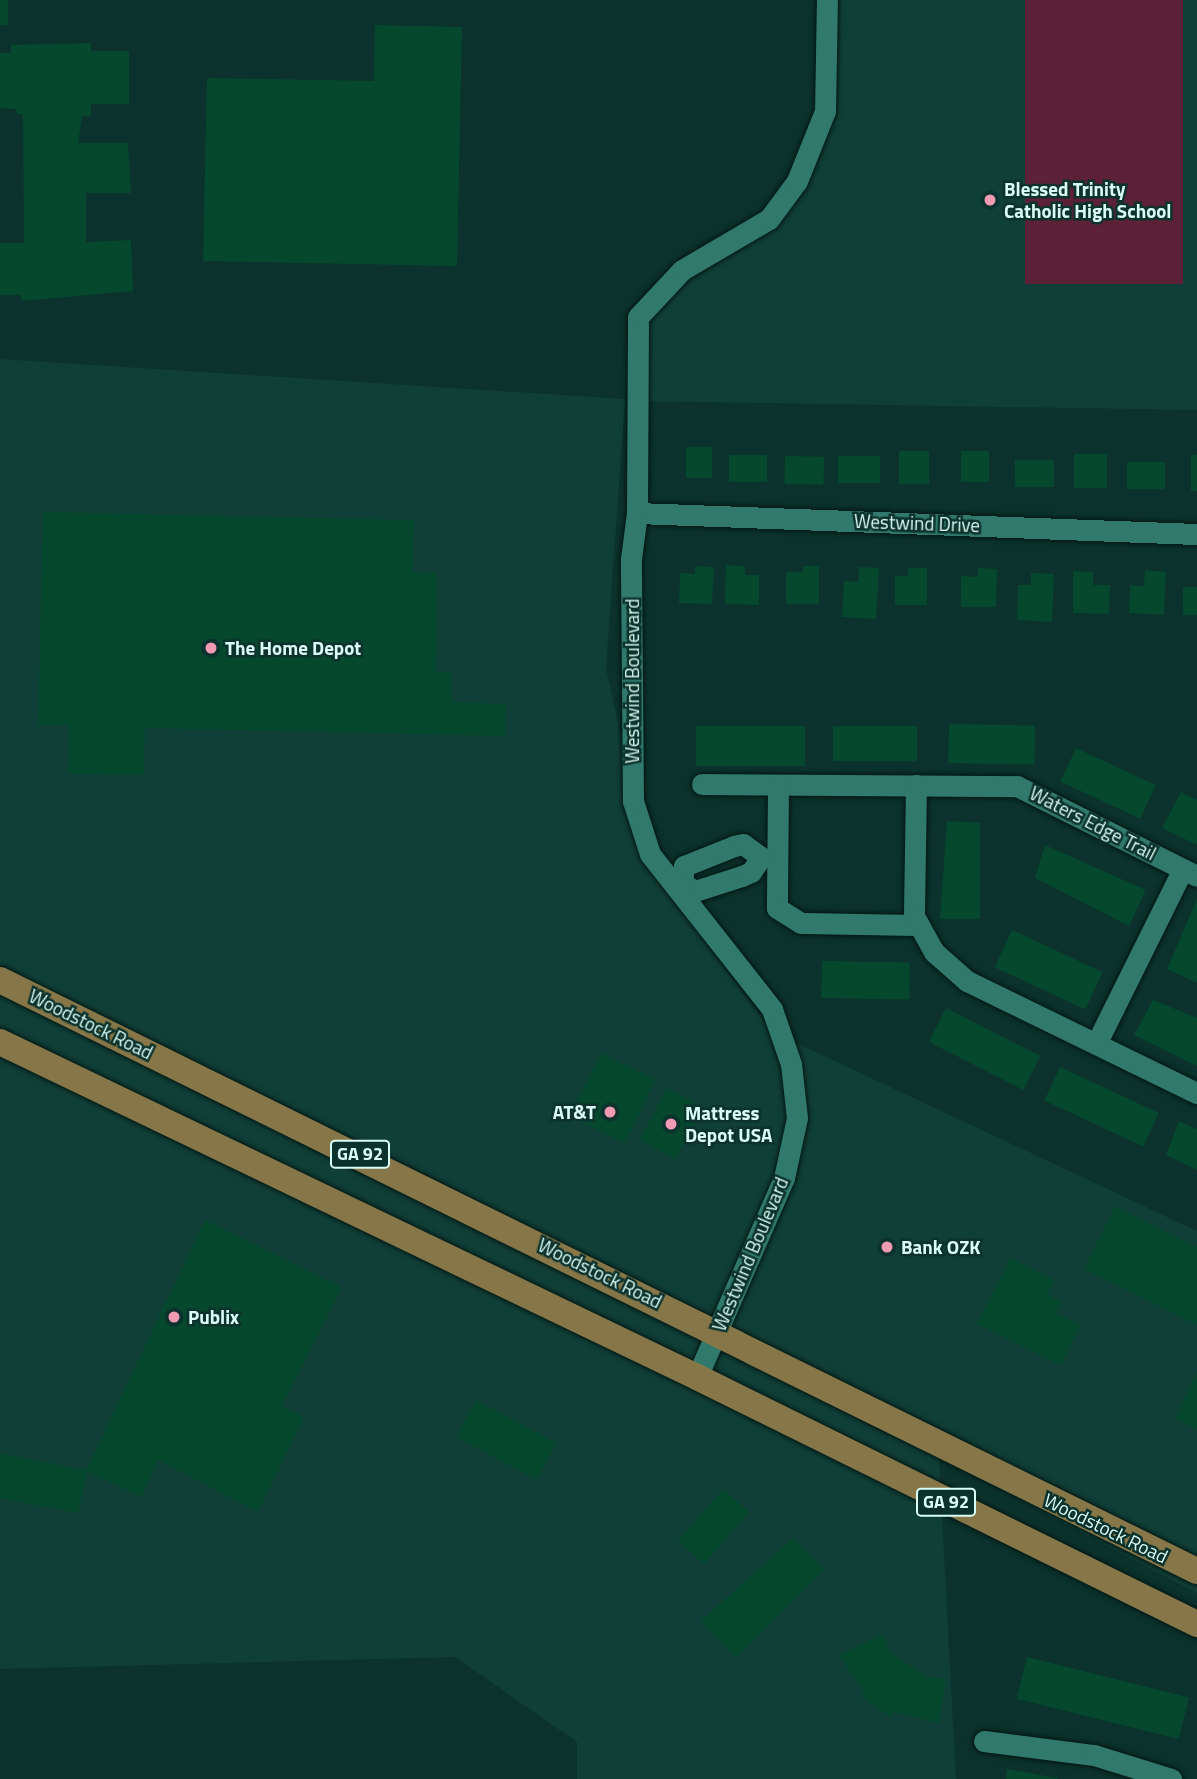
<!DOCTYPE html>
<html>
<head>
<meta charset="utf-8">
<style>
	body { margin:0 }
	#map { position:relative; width:1197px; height:1779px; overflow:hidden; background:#0b322c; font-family:"Titillium Web",sans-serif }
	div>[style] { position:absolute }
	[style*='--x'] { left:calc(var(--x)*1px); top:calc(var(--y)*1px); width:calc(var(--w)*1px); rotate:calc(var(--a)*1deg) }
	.built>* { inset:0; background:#103f37 }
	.green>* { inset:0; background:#5c2136; transform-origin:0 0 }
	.building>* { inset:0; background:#06482e; transform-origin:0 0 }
	.roads { filter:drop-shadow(0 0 2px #031714) drop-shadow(0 0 2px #031714) }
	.minor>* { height:21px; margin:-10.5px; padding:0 10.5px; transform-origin:10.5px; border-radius:10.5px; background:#31796d }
	.major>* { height:26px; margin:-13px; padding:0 13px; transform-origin:13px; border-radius:13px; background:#877748 }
	.dots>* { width:19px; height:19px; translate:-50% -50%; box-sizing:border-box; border:4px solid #0b322c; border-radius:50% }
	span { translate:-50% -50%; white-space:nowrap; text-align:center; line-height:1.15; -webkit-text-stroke:5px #0b322c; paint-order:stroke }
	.shield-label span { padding:2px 5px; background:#0b322c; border:2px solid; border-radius:5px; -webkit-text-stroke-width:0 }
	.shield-label { font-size:18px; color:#dafdf5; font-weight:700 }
	.poi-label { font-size:19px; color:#dafdf5; font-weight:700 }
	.left { translate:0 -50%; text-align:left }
	.right { translate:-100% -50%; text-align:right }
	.street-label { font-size:19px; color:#dafdf5 }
</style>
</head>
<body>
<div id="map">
	<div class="built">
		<i style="clip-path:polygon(828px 0,1197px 0,1197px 410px,636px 401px,638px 317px,682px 270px,769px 219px,825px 111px)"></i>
		<i style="clip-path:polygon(0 359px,625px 399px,606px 668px,649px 865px,771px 1031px,1197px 1231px,1197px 1593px,939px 1458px,956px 1779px,577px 1779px,577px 1742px,455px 1657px,0 1669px)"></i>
	</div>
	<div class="green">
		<i style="left:1025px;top:0;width:158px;height:284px"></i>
	</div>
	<div class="building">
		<i style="left:0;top:0;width:8px;height:25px"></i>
		<i style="clip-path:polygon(375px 25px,462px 27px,457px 266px,203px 261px,207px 78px,374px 81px)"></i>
		<i style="clip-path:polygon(91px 43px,91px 51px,129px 51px,129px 104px,91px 104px,91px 116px,82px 116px,78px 143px,128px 143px,131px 193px,86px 193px,86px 242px,131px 240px,133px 291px,21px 301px,21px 295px,0 295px,0 243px,24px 243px,23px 114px,17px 114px,16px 109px,0 108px,0 53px,11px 53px,11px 45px)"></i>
		<i style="left:686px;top:447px;width:26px;height:31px"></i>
		<i style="left:899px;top:451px;width:30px;height:33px"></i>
		<i style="left:961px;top:451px;width:28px;height:31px"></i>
		<i style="left:1074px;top:454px;width:33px;height:34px"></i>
		<i style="left:729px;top:455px;width:38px;height:27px"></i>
		<i style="left:1191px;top:455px;width:6px;height:36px"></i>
		<i style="left:785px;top:456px;width:39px;height:28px;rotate:1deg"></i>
		<i style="left:838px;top:456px;width:42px;height:27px"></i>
		<i style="left:1015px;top:460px;width:39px;height:27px"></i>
		<i style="left:1127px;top:462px;width:38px;height:27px"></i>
		<i style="clip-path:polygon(43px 512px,414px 520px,413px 572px,437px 573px,436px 672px,452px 671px,452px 702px,506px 704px,505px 736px,145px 728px,144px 775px,68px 774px,69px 725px,38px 725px)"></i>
		<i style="clip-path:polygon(726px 565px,745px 566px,745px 575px,759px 575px,759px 605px,725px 604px)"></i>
		<i style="clip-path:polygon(695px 566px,714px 567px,712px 604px,679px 603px,680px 573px,695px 574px)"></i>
		<i style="clip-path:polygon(803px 566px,819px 566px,819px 604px,786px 604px,786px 572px,803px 572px)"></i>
		<i style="clip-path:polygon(859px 567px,879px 568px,876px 619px,842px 617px,844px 581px,858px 582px)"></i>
		<i style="clip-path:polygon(908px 568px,927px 568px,927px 605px,895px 605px,895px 576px,908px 576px)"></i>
		<i style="clip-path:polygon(978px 568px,997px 569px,996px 607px,961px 607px,961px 576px,978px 577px)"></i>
		<i style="clip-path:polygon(1145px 570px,1166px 572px,1164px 615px,1129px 613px,1130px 585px,1144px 586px)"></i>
		<i style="clip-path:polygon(1073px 571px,1093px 572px,1093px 585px,1110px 585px,1109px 614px,1073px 613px)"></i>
		<i style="clip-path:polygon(1031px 573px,1054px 574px,1052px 622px,1017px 620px,1018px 585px,1031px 585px)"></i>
		<i style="left:1183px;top:587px;width:14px;height:28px"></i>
		<i style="left:949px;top:724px;width:86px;height:39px;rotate:1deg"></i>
		<i style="left:696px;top:726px;width:109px;height:40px"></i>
		<i style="left:917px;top:726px;width:35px;height:84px;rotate:90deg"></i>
		<i style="left:1076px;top:748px;width:88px;height:37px;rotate:25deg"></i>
		<i style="clip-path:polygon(1181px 792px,1197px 800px,1197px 845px,1162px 828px)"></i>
		<i style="clip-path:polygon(947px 821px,980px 823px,980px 919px,940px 919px)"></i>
		<i style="clip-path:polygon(1045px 845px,1146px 890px,1129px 926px,1035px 878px)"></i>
		<i style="clip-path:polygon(1197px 899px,1197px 983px,1167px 969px)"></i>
		<i style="left:1012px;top:930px;width:100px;height:41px;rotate:25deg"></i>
		<i style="left:822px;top:961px;width:88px;height:37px;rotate:1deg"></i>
		<i style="clip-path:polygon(1153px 1000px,1197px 1018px,1197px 1066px,1134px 1035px)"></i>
		<i style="left:946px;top:1008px;width:106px;height:38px;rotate:27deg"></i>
		<i style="left:601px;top:1053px;width:61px;height:71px;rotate:26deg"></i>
		<i style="left:1060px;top:1067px;width:109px;height:37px;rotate:25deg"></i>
		<i style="left:667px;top:1088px;width:41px;height:59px;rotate:28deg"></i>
		<i style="clip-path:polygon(1179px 1121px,1197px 1129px,1197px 1170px,1166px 1155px)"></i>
		<i style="clip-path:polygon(1115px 1206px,1197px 1247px,1197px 1325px,1084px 1269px)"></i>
		<i style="clip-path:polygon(205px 1220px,342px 1287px,282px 1406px,304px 1417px,258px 1512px,158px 1460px,142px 1497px,87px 1472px,78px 1513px,0 1498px,0 1453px,86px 1470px)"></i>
		<i style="clip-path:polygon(1011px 1258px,1055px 1280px,1047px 1295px,1062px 1302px,1056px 1313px,1081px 1325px,1061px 1366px,977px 1324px)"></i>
		<i style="clip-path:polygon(1197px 1372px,1197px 1429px,1175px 1419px)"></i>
		<i style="left:476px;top:1400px;width:91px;height:42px;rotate:28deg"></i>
		<i style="left:723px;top:1489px;width:35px;height:69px;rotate:41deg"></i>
		<i style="clip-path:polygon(793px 1538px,825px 1569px,736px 1658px,701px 1621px)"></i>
		<i style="clip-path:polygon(883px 1634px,891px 1654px,928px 1677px,946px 1679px,939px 1723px,895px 1712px,891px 1717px,861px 1697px,864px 1692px,839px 1655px)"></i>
		<i style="left:1027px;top:1657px;width:167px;height:43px;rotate:14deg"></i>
		<i style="clip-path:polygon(1007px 1769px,1057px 1778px,1057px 1779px,1006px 1779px)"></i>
	</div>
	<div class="roads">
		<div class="minor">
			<i style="--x:637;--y:513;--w:560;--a:2.15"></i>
			<i style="--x:702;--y:784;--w:315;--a:0.4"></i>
			<i style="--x:1017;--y:786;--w:201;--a:26.6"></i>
			<i style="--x:778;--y:785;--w:123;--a:90.5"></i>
			<i style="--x:777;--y:908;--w:28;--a:32"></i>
			<i style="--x:801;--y:923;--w:118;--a:1"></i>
			<i style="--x:916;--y:785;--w:131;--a:90.9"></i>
			<i style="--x:914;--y:916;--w:41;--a:60.9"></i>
			<i style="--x:934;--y:952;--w:44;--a:41.3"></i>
			<i style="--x:967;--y:981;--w:256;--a:26"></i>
			<i style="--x:682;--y:883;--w:17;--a:-83"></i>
			<i style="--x:684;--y:866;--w:54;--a:-21.8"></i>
			<i style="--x:734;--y:846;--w:9;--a:-13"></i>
			<i style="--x:743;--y:844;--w:22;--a:36"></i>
			<i style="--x:682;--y:883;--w:15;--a:32"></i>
			<i style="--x:695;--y:891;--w:49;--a:-17.7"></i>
			<i style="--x:742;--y:876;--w:10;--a:-24"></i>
			<i style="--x:751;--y:872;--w:18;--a:-56"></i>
			<i style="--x:1096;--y:1044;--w:195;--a:-63.6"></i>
			<i style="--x:697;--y:1377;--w:217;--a:-66.4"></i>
			<i style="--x:784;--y:1178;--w:61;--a:-77.8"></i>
			<i style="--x:797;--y:1118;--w:54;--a:-96.3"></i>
			<i style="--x:791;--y:1064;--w:58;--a:-109.1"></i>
			<i style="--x:772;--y:1009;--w:197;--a:-128.2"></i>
			<i style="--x:650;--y:854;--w:56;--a:-107.8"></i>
			<i style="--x:633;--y:801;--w:242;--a:-90.5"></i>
			<i style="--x:631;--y:559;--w:46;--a:-82.6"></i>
			<i style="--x:637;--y:513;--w:196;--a:-89.7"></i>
			<i style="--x:638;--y:317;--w:64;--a:-46.9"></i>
			<i style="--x:682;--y:270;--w:101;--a:-30.4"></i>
			<i style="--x:769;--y:219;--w:47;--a:-53.6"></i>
			<i style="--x:797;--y:181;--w:75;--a:-68.2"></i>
			<i style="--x:825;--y:111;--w:111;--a:-89"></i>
			<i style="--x:984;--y:1741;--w:111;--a:7.3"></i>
			<i style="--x:1094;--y:1755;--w:81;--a:17.3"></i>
		</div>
		<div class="major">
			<i style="--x:0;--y:980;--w:1335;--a:26.28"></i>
			<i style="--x:0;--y:1042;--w:773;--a:25.67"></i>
			<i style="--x:697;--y:1377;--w:558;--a:26.29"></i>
		</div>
	</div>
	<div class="dots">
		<i style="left:990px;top:200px;background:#f19ab4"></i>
		<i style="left:211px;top:648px;background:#f19ab4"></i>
		<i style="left:610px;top:1112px;background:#f19ab4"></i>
		<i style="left:671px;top:1124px;background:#f19ab4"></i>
		<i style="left:887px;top:1247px;background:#f19ab4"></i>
		<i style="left:174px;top:1317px;background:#f19ab4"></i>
	</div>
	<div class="shield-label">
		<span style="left:360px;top:1154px">GA 92</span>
		<span style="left:946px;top:1502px">GA 92</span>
	</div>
	<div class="poi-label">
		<span class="left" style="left:1004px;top:200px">Blessed Trinity<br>Catholic High School</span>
		<span class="left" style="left:225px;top:648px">The Home Depot</span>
		<span class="right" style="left:596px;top:1112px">AT&amp;T</span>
		<span class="left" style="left:685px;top:1124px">Mattress<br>Depot USA</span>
		<span class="left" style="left:901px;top:1247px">Bank OZK</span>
		<span class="left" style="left:188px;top:1317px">Publix</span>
	</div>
	<div class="street-label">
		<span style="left:917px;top:523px;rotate:2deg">Westwind Drive</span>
		<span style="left:632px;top:681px;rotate:-90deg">Westwind Boulevard</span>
		<span style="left:1093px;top:823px;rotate:27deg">Waters Edge Trail</span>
		<span style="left:91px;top:1024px;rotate:26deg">Woodstock Road</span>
		<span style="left:750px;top:1254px;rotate:-67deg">Westwind Boulevard</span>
		<span style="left:600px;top:1273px;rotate:26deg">Woodstock Road</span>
		<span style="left:1106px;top:1528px;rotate:26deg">Woodstock Road</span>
	</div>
</div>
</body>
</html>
